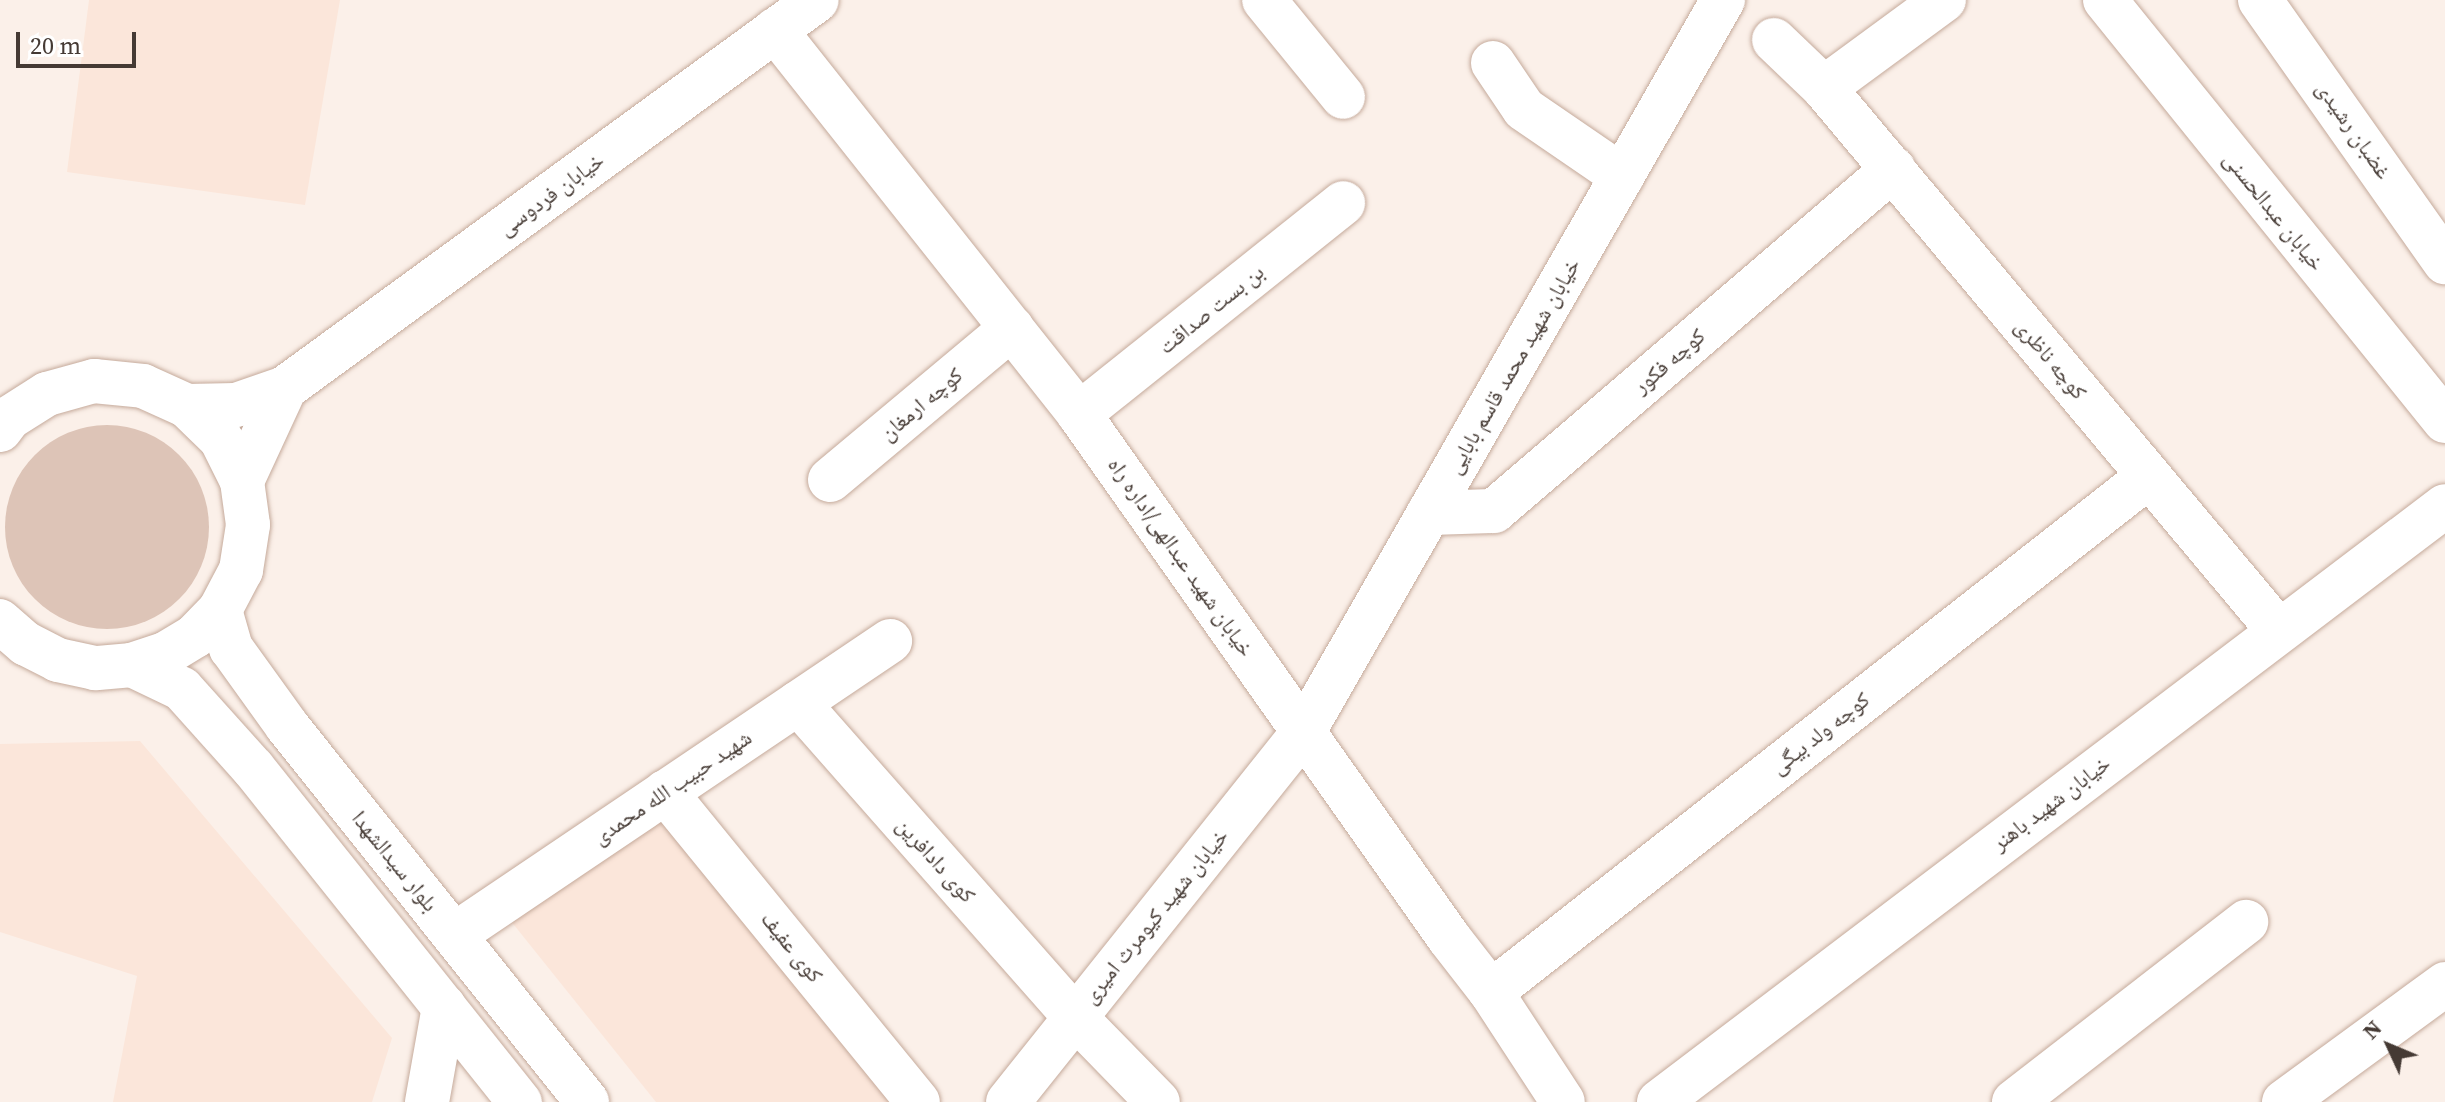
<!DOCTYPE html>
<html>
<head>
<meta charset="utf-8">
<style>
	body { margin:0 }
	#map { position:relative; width:2445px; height:1102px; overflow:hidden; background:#fbf0e9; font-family:"Source Serif 4","Noto Naskh Arabic",serif }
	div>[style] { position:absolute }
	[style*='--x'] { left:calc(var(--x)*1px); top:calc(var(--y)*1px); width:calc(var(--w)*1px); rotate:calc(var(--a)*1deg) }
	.built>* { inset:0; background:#fbe6da }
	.green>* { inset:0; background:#ddc4b7 }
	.round { border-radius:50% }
	.roads { filter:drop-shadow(0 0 2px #c5aa9b) drop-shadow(0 0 2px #c5aa9b) }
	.street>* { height:44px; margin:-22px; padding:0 22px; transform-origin:22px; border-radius:22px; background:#fff }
	.secondary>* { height:44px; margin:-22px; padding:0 22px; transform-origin:22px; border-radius:22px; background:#fff }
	span { translate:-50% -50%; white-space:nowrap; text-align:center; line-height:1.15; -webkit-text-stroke:6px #fff; paint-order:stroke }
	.street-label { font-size:22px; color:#453a34 }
	.north { position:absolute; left:2349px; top:1006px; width:80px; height:80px; -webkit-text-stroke:6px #fff; paint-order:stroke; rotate:314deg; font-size:22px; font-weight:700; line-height:32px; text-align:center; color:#453a34 }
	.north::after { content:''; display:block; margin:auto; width:28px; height:36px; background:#453a34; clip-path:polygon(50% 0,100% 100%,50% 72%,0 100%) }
	.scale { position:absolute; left:16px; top:32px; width:120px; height:36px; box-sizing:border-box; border:4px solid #453a34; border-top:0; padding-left:10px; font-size:24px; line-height:28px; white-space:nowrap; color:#453a34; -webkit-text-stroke:6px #fff; paint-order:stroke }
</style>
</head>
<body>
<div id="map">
	<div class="built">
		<i style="clip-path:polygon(89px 0,340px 0,305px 205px,67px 172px)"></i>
		<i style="clip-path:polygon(140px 741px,392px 1038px,372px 1102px,113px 1102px,137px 976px,0 932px,0 744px)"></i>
		<i style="clip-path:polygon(662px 820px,895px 1102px,656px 1102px,510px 920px)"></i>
	</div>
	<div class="green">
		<i class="round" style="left:5px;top:425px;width:204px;height:204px"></i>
	</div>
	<div class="roads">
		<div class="street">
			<i style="--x:1264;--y:0;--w:125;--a:50.8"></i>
			<i style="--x:2105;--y:0;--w:541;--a:51.08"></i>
			<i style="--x:2260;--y:0;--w:321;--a:54.8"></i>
			<i style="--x:1774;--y:40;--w:69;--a:43.8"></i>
			<i style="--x:1824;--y:88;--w:707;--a:50.05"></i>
			<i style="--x:1493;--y:63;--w:55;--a:56"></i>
			<i style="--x:1524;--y:109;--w:119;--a:34.4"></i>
			<i style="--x:1824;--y:88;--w:149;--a:-36.3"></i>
			<i style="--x:1079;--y:414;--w:338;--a:-38.6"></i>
			<i style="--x:830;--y:480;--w:237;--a:-39.9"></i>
			<i style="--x:1429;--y:513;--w:65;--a:-1.8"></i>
			<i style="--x:1494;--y:511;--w:526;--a:-40.6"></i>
			<i style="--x:798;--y:703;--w:417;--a:48.6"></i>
			<i style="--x:1074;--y:1016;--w:120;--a:45.7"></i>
			<i style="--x:665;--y:792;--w:400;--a:50.8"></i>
			<i style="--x:454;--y:935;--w:526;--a:-33.99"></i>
			<i style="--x:1491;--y:992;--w:836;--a:-38.1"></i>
			<i style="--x:427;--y:1102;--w:97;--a:-79.9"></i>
			<i style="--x:1008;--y:1102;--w:475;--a:-51.4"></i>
			<i style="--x:1304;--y:731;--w:843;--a:-60.18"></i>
			<i style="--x:1659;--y:1102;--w:986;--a:-37.17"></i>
			<i style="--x:2014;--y:1102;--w:294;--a:-37.8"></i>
		</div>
		<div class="secondary">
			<i style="--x:775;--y:30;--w:490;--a:51.6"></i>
			<i style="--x:1079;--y:414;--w:641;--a:54.77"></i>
			<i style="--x:1449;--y:938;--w:68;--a:52.1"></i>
			<i style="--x:1491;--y:992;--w:131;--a:56.8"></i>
			<i style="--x:187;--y:406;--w:49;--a:-1.2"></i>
			<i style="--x:236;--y:405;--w:52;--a:-19.1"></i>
			<i style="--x:285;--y:388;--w:658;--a:-36.1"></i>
			<i style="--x:0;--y:430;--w:15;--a:-53"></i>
			<i style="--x:9;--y:418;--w:45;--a:-32.3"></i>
			<i style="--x:47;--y:394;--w:49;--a:-15.5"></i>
			<i style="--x:94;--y:381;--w:49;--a:5.8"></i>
			<i style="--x:143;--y:386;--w:48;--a:24.4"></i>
			<i style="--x:187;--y:406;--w:47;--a:44.1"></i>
			<i style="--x:221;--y:439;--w:47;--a:63.4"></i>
			<i style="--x:242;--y:481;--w:44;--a:82.2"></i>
			<i style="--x:248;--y:525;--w:46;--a:98.8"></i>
			<i style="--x:241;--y:570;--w:45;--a:117.7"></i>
			<i style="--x:220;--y:610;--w:36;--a:134"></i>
			<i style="--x:195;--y:636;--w:35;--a:149"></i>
			<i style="--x:165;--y:654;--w:35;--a:162"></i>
			<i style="--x:132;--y:665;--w:37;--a:175"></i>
			<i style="--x:95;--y:668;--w:38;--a:-168"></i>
			<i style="--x:58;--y:660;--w:36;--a:-153"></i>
			<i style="--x:26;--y:644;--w:35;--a:-139"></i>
			<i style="--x:242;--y:481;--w:102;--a:-65.2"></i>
			<i style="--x:220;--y:610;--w:40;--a:74"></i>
			<i style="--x:231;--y:648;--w:96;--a:54.3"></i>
			<i style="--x:287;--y:726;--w:481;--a:51.4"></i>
			<i style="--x:132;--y:665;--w:55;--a:25.6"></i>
			<i style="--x:182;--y:689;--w:106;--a:48.1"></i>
			<i style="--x:253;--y:768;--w:428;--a:51.4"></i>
			<i style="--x:2284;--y:1102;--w:200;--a:-36.2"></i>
		</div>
	</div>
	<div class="street-label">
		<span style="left:2354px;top:130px;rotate:55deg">غضبان رشیدی</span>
		<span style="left:551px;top:194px;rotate:-36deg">خیابان فردوسی</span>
		<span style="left:2274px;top:211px;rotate:51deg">خیابان عبدالحسنی</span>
		<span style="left:1211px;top:309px;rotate:-39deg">بن بست صداقت</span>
		<span style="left:2051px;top:359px;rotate:50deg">کوچه ناظری</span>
		<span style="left:1669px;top:361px;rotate:-41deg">کوچه فکور</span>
		<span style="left:1513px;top:366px;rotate:-60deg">خیابان شهید محمد قاسم بابایی</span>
		<span style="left:921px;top:404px;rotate:-40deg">کوچه ارمغان</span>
		<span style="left:1181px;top:557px;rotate:55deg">خیابان شهید عبدالهی/اداره راه</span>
		<span style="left:1820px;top:733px;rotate:-38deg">کوچه ولد بیگی</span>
		<span style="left:672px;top:787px;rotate:-34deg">شهید حبیب‌ الله محمدی</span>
		<span style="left:2051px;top:803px;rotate:-37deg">خیابان شهید باهنر</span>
		<span style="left:936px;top:860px;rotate:48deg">کوی دادافرین</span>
		<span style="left:395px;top:861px;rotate:51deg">بلوار سیدالشهدا</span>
		<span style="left:1155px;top:916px;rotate:-51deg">خیابان شهید کیومرث امیری</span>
		<span style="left:792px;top:947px;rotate:51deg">کوی عفیف</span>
	</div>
	<div class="north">N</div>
	<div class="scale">20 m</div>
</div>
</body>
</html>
